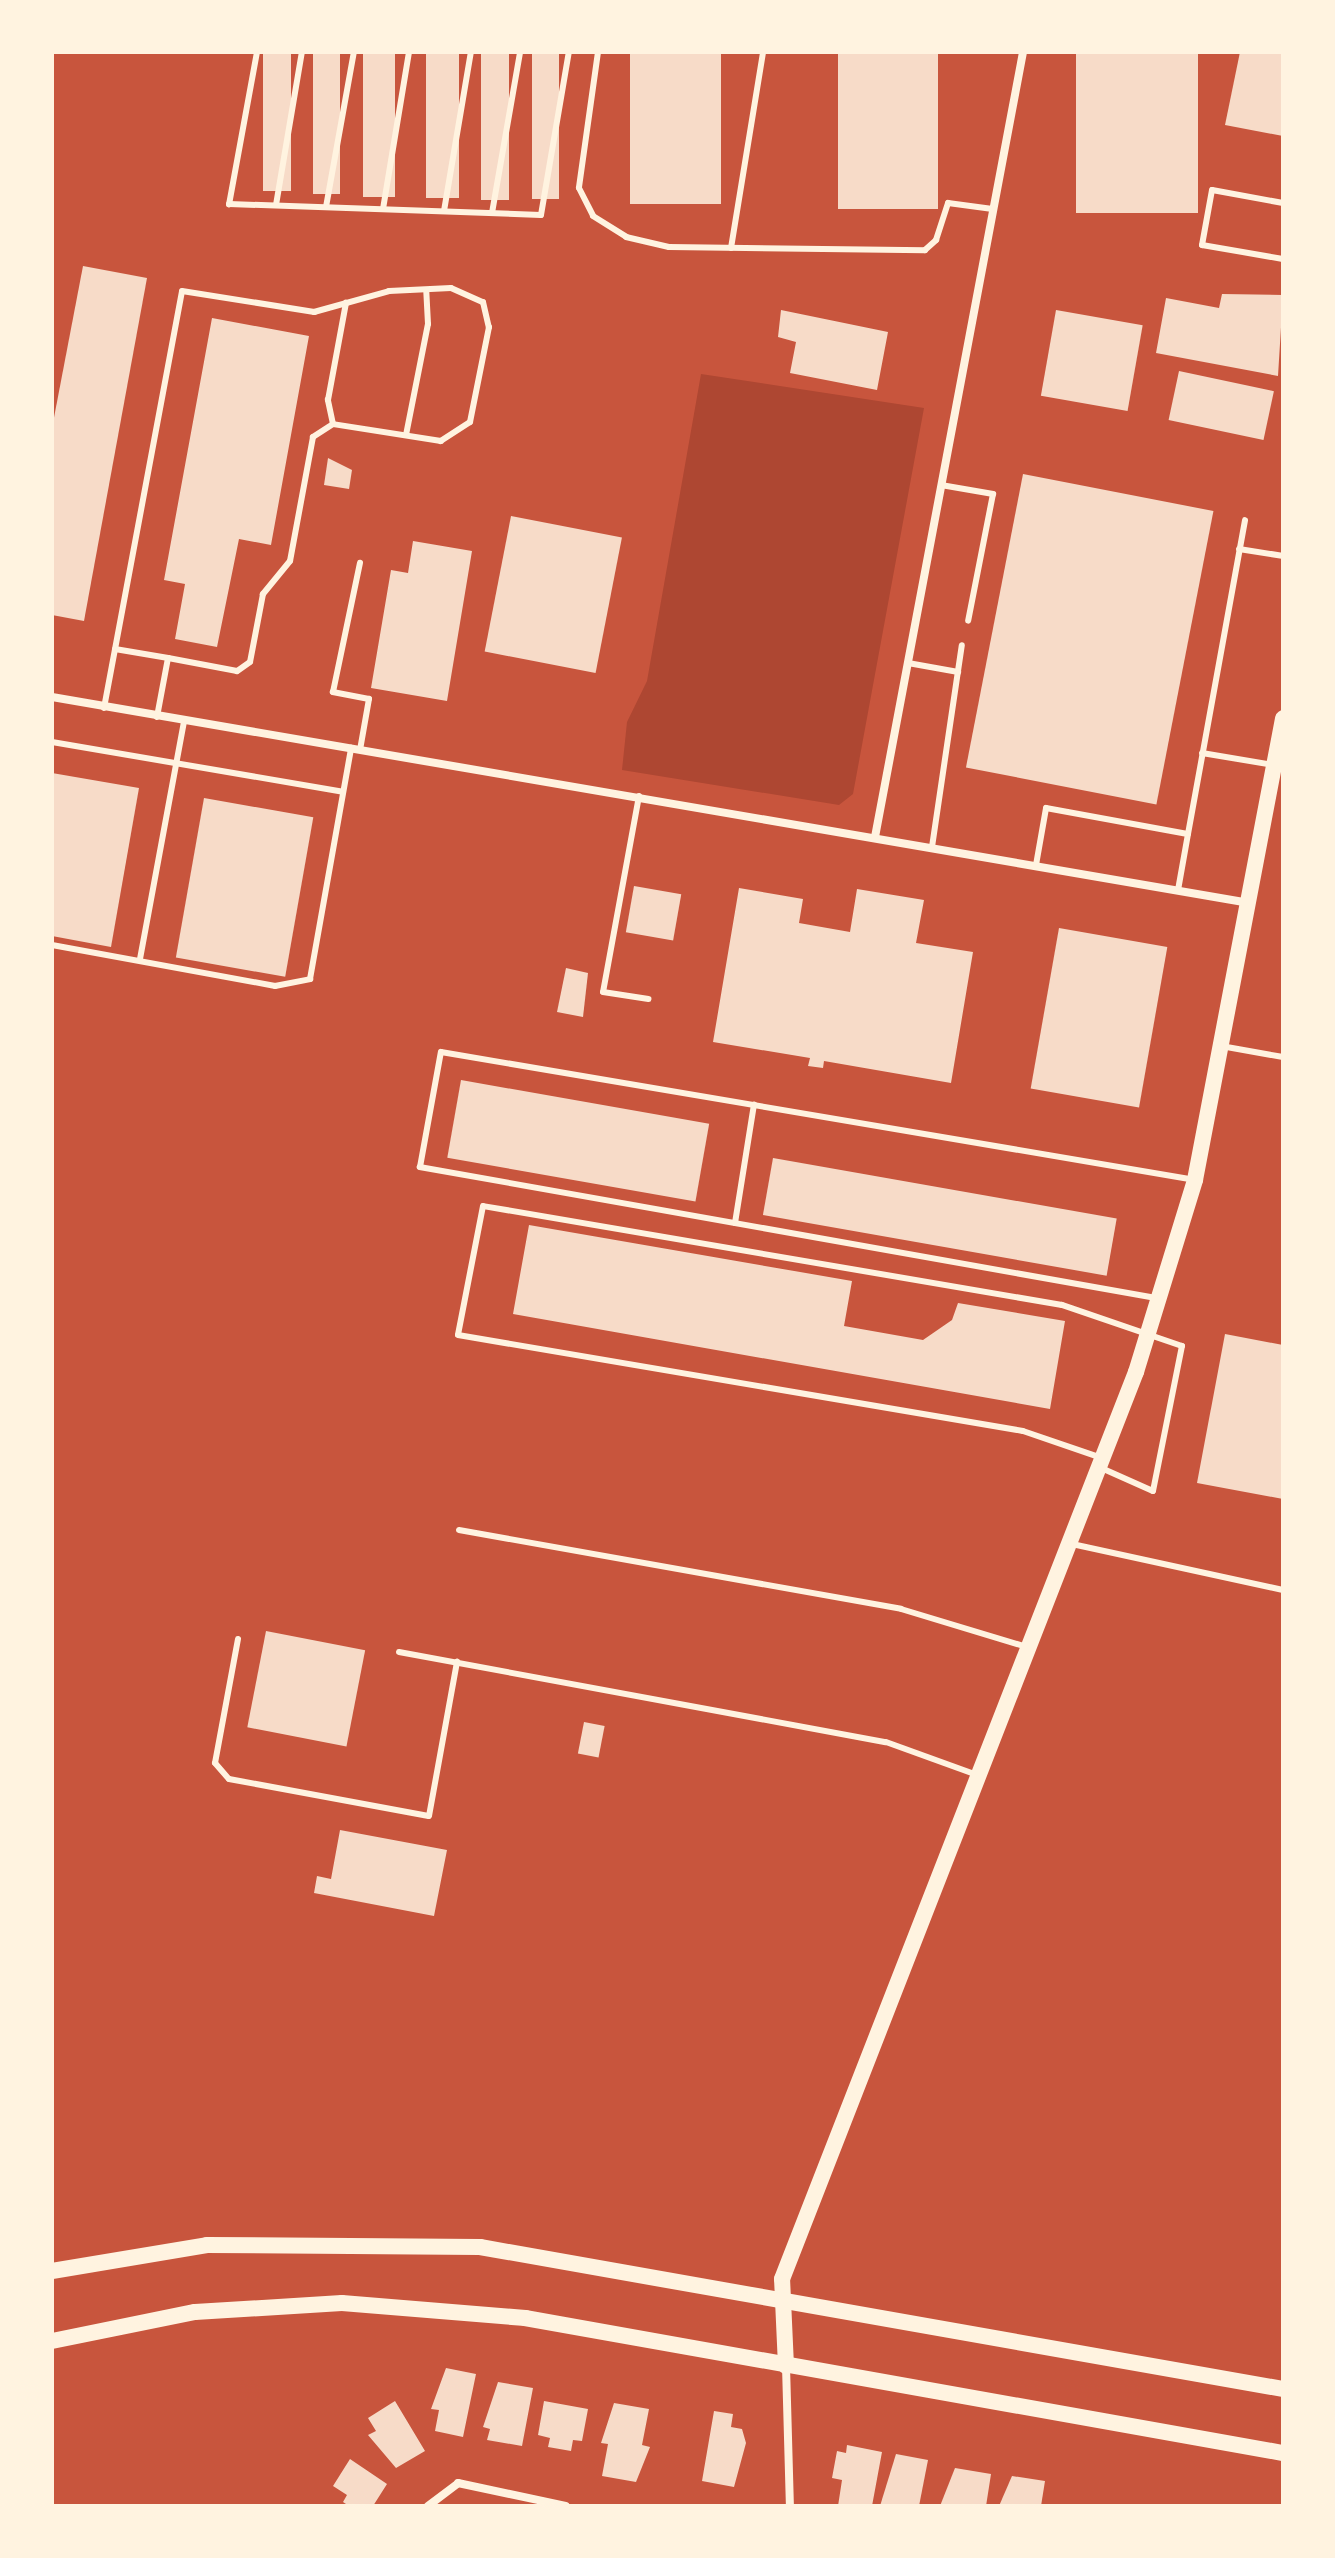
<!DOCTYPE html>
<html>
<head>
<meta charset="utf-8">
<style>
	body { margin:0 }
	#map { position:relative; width:1335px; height:2558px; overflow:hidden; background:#c8553d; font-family:Inter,sans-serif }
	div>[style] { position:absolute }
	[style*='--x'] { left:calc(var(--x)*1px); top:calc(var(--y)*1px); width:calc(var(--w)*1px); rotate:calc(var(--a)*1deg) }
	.green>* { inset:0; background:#ae4732 }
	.building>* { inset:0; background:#f7dbc8; transform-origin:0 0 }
	.service>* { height:6px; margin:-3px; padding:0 3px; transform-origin:3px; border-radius:3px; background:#fff3e0 }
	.minor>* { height:8px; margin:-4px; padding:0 4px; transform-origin:4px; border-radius:4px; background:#fff3e0 }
	.secondary>* { height:16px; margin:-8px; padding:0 8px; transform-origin:8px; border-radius:8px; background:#fff3e0 }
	span { translate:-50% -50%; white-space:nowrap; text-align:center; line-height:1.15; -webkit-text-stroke:8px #fff3e0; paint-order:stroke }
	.frame { position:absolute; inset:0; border:54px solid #fff3e0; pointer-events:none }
</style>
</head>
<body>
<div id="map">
	<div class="green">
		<i style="clip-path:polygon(701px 374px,924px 408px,853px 794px,839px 805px,622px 770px,627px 722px,647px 681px)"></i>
	</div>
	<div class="building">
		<i style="left:263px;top:52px;width:28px;height:139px"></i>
		<i style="left:313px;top:52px;width:27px;height:142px"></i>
		<i style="left:363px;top:52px;width:32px;height:145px"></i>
		<i style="left:426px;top:52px;width:33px;height:146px"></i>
		<i style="left:481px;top:52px;width:28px;height:148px"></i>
		<i style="left:532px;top:52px;width:27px;height:147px"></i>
		<i style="left:630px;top:52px;width:91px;height:152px"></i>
		<i style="left:838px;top:52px;width:100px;height:157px"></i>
		<i style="left:1076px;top:52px;width:122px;height:161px"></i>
		<i style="clip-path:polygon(1240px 52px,1283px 52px,1283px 136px,1225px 125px)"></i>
		<i style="clip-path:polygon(83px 266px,147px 278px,84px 621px,52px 615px,52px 428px)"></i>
		<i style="clip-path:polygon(1222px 294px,1283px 295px,1278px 376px,1156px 353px,1166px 298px,1219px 308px)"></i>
		<i style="clip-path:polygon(781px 310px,888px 332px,877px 390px,790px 373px,796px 342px,778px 337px)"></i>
		<i style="left:1056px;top:310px;width:88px;height:87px;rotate:10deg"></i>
		<i style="clip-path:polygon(212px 318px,309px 336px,271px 545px,239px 539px,217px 647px,175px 639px,185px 584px,164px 580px)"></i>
		<i style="left:1179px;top:371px;width:97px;height:50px;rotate:12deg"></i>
		<i style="clip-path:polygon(328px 458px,352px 470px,349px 489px,324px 485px)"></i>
		<i style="left:1023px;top:474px;width:194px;height:299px;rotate:11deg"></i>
		<i style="left:511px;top:516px;width:113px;height:138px;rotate:11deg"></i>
		<i style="clip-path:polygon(413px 541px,472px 551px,447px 701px,371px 688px,391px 570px,408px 573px)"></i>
		<i style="clip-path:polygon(52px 773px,139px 788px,111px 947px,52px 936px)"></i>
		<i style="left:204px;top:798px;width:111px;height:162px;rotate:10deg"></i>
		<i style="left:634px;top:886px;width:48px;height:47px;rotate:10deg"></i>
		<i style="clip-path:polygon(739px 888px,803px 899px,799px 923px,850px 932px,857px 889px,924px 900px,916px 943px,973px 952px,951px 1083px,824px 1061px,823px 1068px,808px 1066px,810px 1058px,713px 1042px)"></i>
		<i style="left:1059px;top:928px;width:110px;height:163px;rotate:10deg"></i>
		<i style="clip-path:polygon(566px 968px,588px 973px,583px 1017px,557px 1012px)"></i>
		<i style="left:461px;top:1080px;width:252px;height:79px;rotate:10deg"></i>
		<i style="left:773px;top:1158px;width:349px;height:58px;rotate:10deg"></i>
		<i style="clip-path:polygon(529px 1225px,852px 1281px,844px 1326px,923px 1340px,952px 1320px,958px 1303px,1065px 1321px,1050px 1409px,513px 1314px)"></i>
		<i style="clip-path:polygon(1225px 1334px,1283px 1345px,1283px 1499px,1197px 1483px)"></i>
		<i style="left:266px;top:1631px;width:101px;height:98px;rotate:11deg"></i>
		<i style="left:584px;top:1722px;width:21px;height:32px;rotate:11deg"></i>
		<i style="clip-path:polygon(340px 1830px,447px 1850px,434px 1916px,314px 1893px,317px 1876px,331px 1879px)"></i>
		<i style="clip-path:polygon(446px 2368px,476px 2374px,463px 2437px,435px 2431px,439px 2410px,431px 2409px)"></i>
		<i style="clip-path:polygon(498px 2382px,533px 2388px,522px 2446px,487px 2440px,490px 2429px,483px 2427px)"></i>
		<i style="clip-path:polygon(395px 2401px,425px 2451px,396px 2468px,368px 2435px,376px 2431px,368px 2418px)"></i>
		<i style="clip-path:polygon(544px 2401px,588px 2409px,582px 2441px,573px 2440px,571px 2451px,548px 2447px,550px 2438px,538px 2435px)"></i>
		<i style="clip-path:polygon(614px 2403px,649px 2409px,642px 2445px,650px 2447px,636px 2482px,602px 2476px,608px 2444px,601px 2443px)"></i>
		<i style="clip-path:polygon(714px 2411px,733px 2414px,731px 2427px,742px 2429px,746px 2443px,734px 2487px,702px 2481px)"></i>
		<i style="clip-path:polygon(847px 2445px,882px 2452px,872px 2506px,838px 2506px,842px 2480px,832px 2478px,837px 2451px,846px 2453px)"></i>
		<i style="clip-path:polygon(896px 2454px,928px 2460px,919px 2506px,880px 2506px)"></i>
		<i style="clip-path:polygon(350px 2459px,387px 2484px,373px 2506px,349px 2506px,343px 2502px,347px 2495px,333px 2486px)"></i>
		<i style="clip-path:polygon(955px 2468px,991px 2474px,986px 2506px,940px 2506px)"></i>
		<i style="clip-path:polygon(1012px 2476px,1045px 2481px,1041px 2506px,999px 2506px)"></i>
	</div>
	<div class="service">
		<i style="--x:257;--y:52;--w:155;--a:100.4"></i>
		<i style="--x:229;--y:204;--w:312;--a:2"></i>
		<i style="--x:541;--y:215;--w:165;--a:-80.3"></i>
		<i style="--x:598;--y:52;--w:137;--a:98"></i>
		<i style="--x:579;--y:188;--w:31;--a:63"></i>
		<i style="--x:593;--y:216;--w:39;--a:32"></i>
		<i style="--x:626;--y:237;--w:44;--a:13.1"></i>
		<i style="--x:669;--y:247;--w:256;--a:0.7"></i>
		<i style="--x:925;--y:250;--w:15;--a:-42"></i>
		<i style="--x:936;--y:240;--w:39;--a:-72"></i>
		<i style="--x:948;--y:203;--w:45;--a:7.6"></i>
		<i style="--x:1283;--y:203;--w:72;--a:-169.6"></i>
		<i style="--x:1212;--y:190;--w:56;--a:100.3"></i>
		<i style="--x:1202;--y:245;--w:82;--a:9.8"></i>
		<i style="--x:276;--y:205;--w:155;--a:-80.4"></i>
		<i style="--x:326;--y:207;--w:158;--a:-79.8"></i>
		<i style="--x:383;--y:209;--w:159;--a:-80.6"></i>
		<i style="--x:444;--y:211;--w:161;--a:-80.4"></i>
		<i style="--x:492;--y:213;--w:163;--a:-80.1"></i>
		<i style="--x:731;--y:248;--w:199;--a:-80.7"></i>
		<i style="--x:333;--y:424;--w:25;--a:-102"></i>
		<i style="--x:328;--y:400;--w:99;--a:-79.5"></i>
		<i style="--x:406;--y:435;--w:113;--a:-78.8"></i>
		<i style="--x:428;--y:324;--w:34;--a:-93"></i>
		<i style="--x:941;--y:485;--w:53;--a:9.8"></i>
		<i style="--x:993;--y:494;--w:129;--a:101.1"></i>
		<i style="--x:1239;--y:549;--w:45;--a:9"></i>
		<i style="--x:115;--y:649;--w:54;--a:9.6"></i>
		<i style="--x:168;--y:658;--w:60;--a:100.6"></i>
		<i style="--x:908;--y:663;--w:51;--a:10.2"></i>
		<i style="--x:104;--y:708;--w:424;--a:-79.4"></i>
		<i style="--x:182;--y:291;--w:134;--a:9"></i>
		<i style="--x:314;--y:312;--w:78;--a:-15.6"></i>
		<i style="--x:389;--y:291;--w:62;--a:-2.8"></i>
		<i style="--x:451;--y:288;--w:35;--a:24"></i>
		<i style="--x:483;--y:302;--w:26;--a:77"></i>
		<i style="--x:489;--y:327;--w:97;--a:101.3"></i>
		<i style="--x:470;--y:422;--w:35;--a:147"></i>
		<i style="--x:441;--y:441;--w:109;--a:-171.1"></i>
		<i style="--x:333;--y:424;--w:24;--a:147"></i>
		<i style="--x:313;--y:437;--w:126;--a:100.5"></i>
		<i style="--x:290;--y:561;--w:43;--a:129.3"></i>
		<i style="--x:263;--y:594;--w:69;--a:100.8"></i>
		<i style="--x:250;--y:662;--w:16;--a:145"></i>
		<i style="--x:237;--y:671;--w:70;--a:-169.3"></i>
		<i style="--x:52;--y:742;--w:295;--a:9.7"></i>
		<i style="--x:360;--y:750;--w:52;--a:-80"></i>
		<i style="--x:369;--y:699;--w:37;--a:-169"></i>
		<i style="--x:333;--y:692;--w:132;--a:-78.2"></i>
		<i style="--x:1202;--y:753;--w:73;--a:9.5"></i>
		<i style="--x:639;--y:796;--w:199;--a:100.4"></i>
		<i style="--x:603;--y:992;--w:46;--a:8.8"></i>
		<i style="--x:1188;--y:834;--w:319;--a:-79.7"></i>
		<i style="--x:932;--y:847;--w:204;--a:-81.6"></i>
		<i style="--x:1036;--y:865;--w:58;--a:-80"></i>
		<i style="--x:1046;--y:808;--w:144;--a:10.4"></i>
		<i style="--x:1188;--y:834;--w:57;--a:100.1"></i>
		<i style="--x:52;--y:945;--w:227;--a:10.4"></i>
		<i style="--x:275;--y:986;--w:36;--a:-11"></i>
		<i style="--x:310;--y:979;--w:235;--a:-79.9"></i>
		<i style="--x:140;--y:959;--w:241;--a:-79.5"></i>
		<i style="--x:1221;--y:1046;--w:63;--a:10.1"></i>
		<i style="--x:735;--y:1223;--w:120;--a:-80.9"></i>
		<i style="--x:1156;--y:1298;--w:748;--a:-169.91"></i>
		<i style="--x:420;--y:1167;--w:117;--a:-79.7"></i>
		<i style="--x:441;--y:1052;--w:765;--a:9.63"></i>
		<i style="--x:1099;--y:1467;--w:59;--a:24"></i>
		<i style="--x:1153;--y:1491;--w:148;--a:-78.7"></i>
		<i style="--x:1182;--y:1346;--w:127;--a:-161.1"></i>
		<i style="--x:1062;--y:1305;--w:587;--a:-170.3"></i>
		<i style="--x:483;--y:1206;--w:131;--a:101"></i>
		<i style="--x:458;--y:1335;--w:573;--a:9.64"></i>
		<i style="--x:1023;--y:1431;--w:83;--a:18.9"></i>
		<i style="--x:459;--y:1530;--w:449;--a:10.1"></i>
		<i style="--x:901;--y:1609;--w:132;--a:16.8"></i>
		<i style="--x:1072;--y:1544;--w:216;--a:12.3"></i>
		<i style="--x:238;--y:1639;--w:126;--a:100.5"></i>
		<i style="--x:215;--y:1763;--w:21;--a:49"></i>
		<i style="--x:229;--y:1779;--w:203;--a:10.5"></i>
		<i style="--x:429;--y:1816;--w:157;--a:-79.7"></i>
		<i style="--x:399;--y:1652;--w:495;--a:10.5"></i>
		<i style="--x:886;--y:1742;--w:97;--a:19.9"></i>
	</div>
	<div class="minor">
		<i style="--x:52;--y:697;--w:1215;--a:9.76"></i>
		<i style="--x:875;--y:837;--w:799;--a:-79.32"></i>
		<i style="--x:786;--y:2366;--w:140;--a:88.4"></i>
		<i style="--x:428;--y:2506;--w:38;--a:-37"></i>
		<i style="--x:458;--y:2483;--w:110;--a:12"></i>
	</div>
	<div class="secondary">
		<i style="--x:52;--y:2271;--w:157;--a:-9.5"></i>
		<i style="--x:207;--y:2245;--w:273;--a:0.4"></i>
		<i style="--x:480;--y:2247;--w:815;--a:10.03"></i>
		<i style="--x:52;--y:2341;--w:146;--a:-11.5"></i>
		<i style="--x:195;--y:2312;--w:147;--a:-3.5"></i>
		<i style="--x:342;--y:2303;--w:184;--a:4.7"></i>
		<i style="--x:525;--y:2318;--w:770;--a:10.1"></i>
		<i style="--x:786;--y:2366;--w:87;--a:-92.6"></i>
		<i style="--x:782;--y:2279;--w:974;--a:-68.68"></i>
		<i style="--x:1136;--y:1372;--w:201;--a:-72.9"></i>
		<i style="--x:1195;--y:1180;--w:470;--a:-79.2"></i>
	</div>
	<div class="frame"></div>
</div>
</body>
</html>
